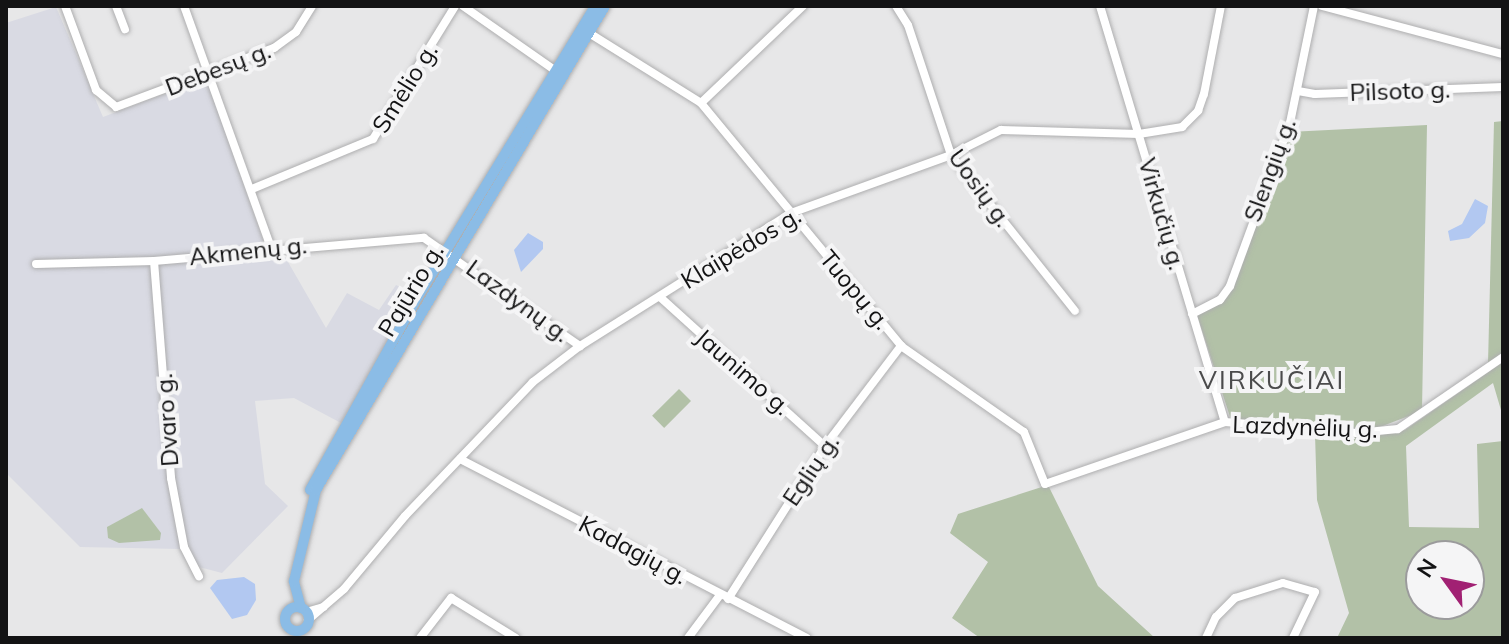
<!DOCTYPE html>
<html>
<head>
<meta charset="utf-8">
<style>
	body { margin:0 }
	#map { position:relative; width:1509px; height:644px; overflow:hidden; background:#e7e7e8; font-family:Mulish,sans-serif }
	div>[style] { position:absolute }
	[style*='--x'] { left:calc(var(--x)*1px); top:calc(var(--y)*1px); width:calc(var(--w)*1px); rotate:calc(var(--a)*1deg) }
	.built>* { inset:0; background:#d9dae3 }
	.green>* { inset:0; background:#b2c1a7; transform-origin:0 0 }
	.water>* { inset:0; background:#b2c8f1 }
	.roads { filter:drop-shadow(0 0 2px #aeaeaf) drop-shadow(0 0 2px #aeaeaf) }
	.minor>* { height:8px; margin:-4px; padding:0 4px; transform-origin:4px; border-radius:4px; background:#fff }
	.major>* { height:10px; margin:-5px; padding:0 5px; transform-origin:5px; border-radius:5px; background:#8bbce6 }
	.major>.ring { margin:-5px; padding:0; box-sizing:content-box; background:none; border:10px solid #8bbce6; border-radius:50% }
	span { translate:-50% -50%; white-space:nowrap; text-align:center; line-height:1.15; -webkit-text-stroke:8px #f5f5f6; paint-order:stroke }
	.street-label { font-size:24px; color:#131314 }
	.neighbourhood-label { font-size:26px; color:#4b4b4c; letter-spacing:2px }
	.frame { position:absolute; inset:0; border:8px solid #131314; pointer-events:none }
	.north { position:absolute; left:1405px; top:540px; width:80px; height:80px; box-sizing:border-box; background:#f5f5f6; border:2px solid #9b9b9c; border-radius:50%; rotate:303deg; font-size:22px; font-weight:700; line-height:32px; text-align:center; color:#131314 }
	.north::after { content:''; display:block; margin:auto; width:28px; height:36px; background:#a12173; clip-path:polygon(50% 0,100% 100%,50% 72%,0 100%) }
</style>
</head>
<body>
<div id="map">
	<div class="built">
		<i style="clip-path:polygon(56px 7px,103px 117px,206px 78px,268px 254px,284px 255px,326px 328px,347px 293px,379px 310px,396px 285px,416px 294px,341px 423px,294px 398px,255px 401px,265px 484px,288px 506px,222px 573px,199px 567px,180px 549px,80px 547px,6px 473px,6px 23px)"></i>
	</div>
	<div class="green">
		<i style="clip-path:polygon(1503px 121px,1503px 353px,1488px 364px,1494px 122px)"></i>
		<i style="clip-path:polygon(1427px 125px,1422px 411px,1372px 430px,1231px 420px,1197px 315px,1222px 302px,1289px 132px)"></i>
		<i style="clip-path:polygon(evenodd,1503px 362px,1503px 417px,1493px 383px,1406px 446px,1409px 527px,1479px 528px,1477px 444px,1503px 441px,1503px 638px,1337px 638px,1349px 613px,1317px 500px,1315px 434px,1374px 436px,1405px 430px,1503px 362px,1421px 556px,1469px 556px,1469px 604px,1421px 604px,1421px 556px)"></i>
		<i style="left:679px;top:389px;width:17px;height:38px;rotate:45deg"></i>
		<i style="clip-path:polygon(1048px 485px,1098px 586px,1155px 638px,980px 638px,952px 618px,988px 562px,950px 533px,958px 514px)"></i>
		<i style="clip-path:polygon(142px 508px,161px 533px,160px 540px,119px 543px,108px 538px,107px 527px)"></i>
	</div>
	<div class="water">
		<i style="clip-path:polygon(1475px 199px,1488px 206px,1485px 223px,1469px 238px,1450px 241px,1448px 231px,1462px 224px)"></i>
		<i style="clip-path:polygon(528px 233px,543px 242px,543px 249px,521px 272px,514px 250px)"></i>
		<i style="clip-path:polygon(244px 577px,255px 584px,256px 600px,247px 615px,232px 619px,210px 588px,217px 580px)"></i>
	</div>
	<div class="roads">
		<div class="minor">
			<i style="--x:65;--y:6;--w:90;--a:69.7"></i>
			<i style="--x:96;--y:90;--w:26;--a:40"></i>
			<i style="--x:116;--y:107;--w:169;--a:-20.5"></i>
			<i style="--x:274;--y:48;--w:27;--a:-36"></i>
			<i style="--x:296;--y:32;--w:31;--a:-58"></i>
			<i style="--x:116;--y:6;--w:25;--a:69"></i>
			<i style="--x:184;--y:6;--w:257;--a:70.2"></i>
			<i style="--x:463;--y:6;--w:113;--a:35"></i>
			<i style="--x:896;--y:6;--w:22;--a:58"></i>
			<i style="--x:908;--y:25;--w:137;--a:71.7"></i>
			<i style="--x:951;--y:155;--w:199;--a:51.5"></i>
			<i style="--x:1100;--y:6;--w:434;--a:73.3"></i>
			<i style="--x:1322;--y:6;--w:187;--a:14.9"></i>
			<i style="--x:589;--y:33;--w:132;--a:32"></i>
			<i style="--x:701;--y:103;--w:315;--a:50.5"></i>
			<i style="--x:901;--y:346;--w:150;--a:35"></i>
			<i style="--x:1024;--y:432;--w:56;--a:68"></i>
			<i style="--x:1045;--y:484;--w:190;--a:-19"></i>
			<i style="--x:1225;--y:422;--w:132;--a:4.8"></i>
			<i style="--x:1357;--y:433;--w:41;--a:-5.6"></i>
			<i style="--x:1398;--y:429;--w:127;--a:-34.4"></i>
			<i style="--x:1298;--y:91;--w:17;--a:10"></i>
			<i style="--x:1315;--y:94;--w:188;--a:-2.1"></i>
			<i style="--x:701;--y:103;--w:141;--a:-43.6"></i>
			<i style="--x:252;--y:189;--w:131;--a:-22.5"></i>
			<i style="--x:373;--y:139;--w:156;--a:-58.3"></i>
			<i style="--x:154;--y:261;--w:218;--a:85.5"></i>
			<i style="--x:171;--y:478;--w:70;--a:79.3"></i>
			<i style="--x:184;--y:547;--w:33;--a:63"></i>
			<i style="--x:36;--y:264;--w:118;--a:-1.5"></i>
			<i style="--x:154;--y:261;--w:271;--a:-4.9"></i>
			<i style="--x:424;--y:238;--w:190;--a:34.7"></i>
			<i style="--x:661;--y:298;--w:221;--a:42.1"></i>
			<i style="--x:1192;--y:314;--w:31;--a:-27"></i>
			<i style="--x:1220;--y:300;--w:17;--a:-54"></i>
			<i style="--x:1230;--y:286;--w:174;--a:-69.8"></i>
			<i style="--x:1290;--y:123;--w:119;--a:-78.4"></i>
			<i style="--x:460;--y:459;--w:390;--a:27.3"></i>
			<i style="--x:728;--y:599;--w:181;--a:-57.6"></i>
			<i style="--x:825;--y:446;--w:126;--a:-52.8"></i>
			<i style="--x:306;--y:612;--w:18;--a:-16"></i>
			<i style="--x:308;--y:620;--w:48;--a:-40.7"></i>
			<i style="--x:344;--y:589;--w:95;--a:-50.1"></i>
			<i style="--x:405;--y:516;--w:185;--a:-46.3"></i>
			<i style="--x:533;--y:382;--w:59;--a:-37.5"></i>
			<i style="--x:580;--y:346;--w:249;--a:-32.2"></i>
			<i style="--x:791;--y:213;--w:170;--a:-19.9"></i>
			<i style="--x:951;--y:155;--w:56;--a:-26.6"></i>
			<i style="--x:1001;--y:130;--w:138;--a:1.7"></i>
			<i style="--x:1139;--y:134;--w:44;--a:-9.2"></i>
			<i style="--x:1182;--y:127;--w:23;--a:-45"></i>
			<i style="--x:1198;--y:111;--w:18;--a:-71"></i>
			<i style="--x:1204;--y:94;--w:90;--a:-79.1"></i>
			<i style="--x:420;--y:638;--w:51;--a:-52.2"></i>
			<i style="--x:451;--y:598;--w:76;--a:31.6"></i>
			<i style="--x:688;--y:638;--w:54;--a:-53.3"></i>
			<i style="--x:1206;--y:638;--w:23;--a:-65"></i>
			<i style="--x:1216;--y:617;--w:27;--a:-45"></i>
			<i style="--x:1235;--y:598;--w:50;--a:-17.4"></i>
			<i style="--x:1283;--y:583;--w:33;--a:16"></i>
			<i style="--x:1315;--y:592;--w:51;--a:115.6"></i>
		</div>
		<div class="major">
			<i style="--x:310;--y:490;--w:214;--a:-60.9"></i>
			<i style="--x:414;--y:303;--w:348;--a:-58.6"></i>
			<i class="ring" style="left:285px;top:607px;width:14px;height:14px"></i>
			<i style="--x:301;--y:608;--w:28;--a:-105"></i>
			<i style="--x:294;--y:581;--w:94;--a:-76.4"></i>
			<i style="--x:316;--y:490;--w:564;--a:-59.16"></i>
		</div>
	</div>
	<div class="street-label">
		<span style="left:218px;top:69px;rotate:-21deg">Debesų g.</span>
		<span style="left:405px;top:88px;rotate:-58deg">Smėlio g.</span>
		<span style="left:1400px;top:91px;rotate:-2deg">Pilsoto g.</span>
		<span style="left:1270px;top:170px;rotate:-70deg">Slengių g.</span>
		<span style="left:980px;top:188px;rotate:54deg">Uosių g.</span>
		<span style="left:1162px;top:214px;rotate:74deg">Virkučių g.</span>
		<span style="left:741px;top:248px;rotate:-31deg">Klaipėdos g.</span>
		<span style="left:248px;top:251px;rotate:-6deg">Akmenų g.</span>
		<span style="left:411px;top:290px;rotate:-59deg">Pajūrio g.</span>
		<span style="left:855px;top:290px;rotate:50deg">Tuopų g.</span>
		<span style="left:518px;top:301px;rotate:36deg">Lazdynų g.</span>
		<span style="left:743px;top:372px;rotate:41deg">Jaunimo g.</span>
		<span style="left:167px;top:420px;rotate:-94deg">Dvaro g.</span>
		<span style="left:1305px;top:427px;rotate:2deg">Lazdynėlių g.</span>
		<span style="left:811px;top:470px;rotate:-56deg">Eglių g.</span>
		<span style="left:633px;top:550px;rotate:28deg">Kadagių g.</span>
	</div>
	<div class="neighbourhood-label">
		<span style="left:1272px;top:380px">VIRKUČIAI</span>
	</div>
	<div class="frame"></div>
	<div class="north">N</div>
</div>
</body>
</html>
